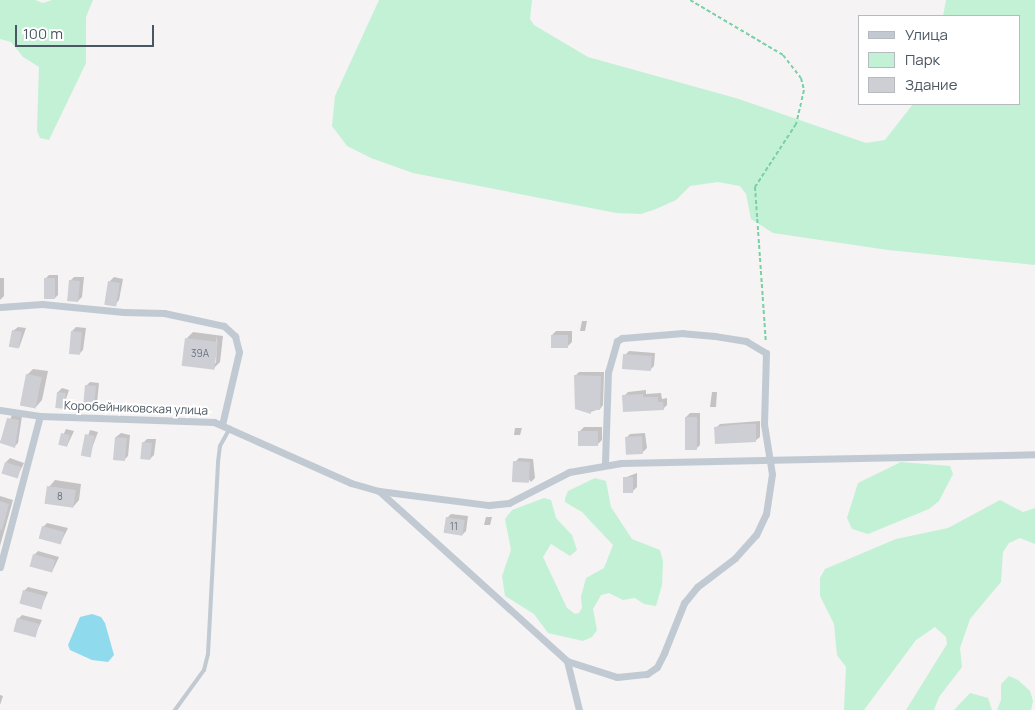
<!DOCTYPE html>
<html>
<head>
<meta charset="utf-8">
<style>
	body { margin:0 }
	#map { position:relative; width:1035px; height:710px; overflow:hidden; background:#f5f3f3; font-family:Manrope,sans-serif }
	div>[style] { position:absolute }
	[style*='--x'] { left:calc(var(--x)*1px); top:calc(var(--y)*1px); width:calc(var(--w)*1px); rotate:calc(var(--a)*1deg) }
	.green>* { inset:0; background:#c3f1d5 }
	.water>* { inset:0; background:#90daee }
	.shadow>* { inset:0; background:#0003 }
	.building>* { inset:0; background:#cdcfd5; transform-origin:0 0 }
	.path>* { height:2px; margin-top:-1px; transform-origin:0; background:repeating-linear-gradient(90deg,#7ad0a6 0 4px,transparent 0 6.5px) }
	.lane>* { height:4px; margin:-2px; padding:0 2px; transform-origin:2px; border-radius:2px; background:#c1cad2 }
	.street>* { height:7px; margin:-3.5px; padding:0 3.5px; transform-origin:3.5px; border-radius:3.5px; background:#c1cad2 }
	span { translate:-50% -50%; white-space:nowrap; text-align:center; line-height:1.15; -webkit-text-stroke:4px #fff; paint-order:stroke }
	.number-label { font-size:10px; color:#6b747e }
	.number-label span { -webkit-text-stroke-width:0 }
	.street-label { font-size:12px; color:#4a5661 }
	.legend { position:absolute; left:858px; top:15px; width:162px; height:90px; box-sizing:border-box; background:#fff; border:1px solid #b7bbc0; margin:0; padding:6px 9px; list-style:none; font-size:15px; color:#4a5661 }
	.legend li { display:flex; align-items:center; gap:10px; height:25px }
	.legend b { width:25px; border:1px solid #b7bbc0 }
	.scale { position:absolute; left:15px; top:25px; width:139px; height:22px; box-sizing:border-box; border:2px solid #4a5661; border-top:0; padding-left:6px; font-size:15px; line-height:18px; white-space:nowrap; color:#4a5661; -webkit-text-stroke:4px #fff; paint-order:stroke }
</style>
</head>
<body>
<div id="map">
	<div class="green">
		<i style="clip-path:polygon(0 0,35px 0,43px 3px,52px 0,93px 0,86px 17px,86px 63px,49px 140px,40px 138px,37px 131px,39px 67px,23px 57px,11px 42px,0 39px)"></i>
		<i style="clip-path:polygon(379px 0,532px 0,530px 19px,534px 25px,588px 57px,739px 99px,866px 143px,885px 140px,913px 104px,1019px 104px,1019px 16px,943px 16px,946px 0,1035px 0,1035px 265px,888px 250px,773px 233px,751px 219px,746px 194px,740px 186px,718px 182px,690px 186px,676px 200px,656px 209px,641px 214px,616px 213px,413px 173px,371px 158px,347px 146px,332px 126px,335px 96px)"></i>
		<i style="clip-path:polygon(901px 462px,950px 466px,953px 474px,939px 501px,929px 509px,868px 534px,852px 529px,847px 518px,858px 483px)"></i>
		<i style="clip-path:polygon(595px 478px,606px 481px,611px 507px,632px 539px,660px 550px,663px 561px,662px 585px,656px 606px,644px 604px,635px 598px,623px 600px,609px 593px,601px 595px,593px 609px,597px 630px,592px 637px,583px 641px,548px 633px,534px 614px,505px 596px,502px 576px,511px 550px,505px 519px,512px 510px,544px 498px,551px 500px,556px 518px,572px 535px,577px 550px,570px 556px,551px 544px,543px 557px,567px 608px,575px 614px,579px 613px,582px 608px,581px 597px,586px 578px,604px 568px,613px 545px,582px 512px,565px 502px,565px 498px,568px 491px)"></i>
		<i style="clip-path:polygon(1000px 500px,1023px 512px,1035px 508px,1035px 544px,1020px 538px,1009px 543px,1003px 552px,1001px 582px,970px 619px,960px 648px,962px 667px,939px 697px,934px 710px,906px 710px,947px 644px,946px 637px,935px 627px,916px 640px,864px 710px,844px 710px,846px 667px,837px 655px,834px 624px,820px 596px,820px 578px,825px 569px,896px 539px,948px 528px)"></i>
		<i style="clip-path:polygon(1009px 676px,1018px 680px,1030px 691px,1033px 701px,1031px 710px,997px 710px,1001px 700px,1001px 684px)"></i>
		<i style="clip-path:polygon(970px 693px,988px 698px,992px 710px,954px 710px)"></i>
	</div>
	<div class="water">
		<i style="clip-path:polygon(92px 614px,101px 617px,105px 623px,114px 655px,108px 662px,92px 660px,70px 650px,68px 645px,80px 617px)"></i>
	</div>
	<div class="shadow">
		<i style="clip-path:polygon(49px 275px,58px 275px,58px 295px,54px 299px,45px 279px)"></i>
		<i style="clip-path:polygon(74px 277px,84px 277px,82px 297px,78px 301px,70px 281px)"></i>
		<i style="clip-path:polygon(114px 277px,123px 279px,119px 300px,115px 305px,110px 281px)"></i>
		<i style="clip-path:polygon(0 278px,4px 278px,4px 296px,0 300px)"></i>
		<i style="clip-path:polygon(582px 321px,587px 321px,585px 331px,580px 331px)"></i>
		<i style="clip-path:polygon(18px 327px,26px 328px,19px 348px,13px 331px)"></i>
		<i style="clip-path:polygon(76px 327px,86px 328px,83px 350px,79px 354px,72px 331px)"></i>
		<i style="clip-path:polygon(556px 331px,572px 331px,572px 342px,568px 346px,552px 335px)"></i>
		<i style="clip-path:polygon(evenodd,193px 332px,223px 336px,220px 362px,214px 368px,187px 338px,193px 332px,217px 335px,216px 363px,214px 363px,217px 335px)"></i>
		<i style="clip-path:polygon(629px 351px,655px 353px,654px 366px,650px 370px,625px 355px)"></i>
		<i style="clip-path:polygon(33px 369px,48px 371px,42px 400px,36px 407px,27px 375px)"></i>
		<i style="clip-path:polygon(579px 372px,604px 372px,603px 405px,600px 409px,590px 412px,575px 376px)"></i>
		<i style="clip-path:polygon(90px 382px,99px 383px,97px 403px,93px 407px,86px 386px)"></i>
		<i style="clip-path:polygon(62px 388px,69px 390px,63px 408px,58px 392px)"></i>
		<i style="clip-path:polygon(646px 390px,646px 394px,661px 393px,662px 399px,667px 398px,667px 405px,663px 409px,624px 396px,628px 392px)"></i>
		<i style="clip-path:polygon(712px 392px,717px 392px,716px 407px,710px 407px)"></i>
		<i style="clip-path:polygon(690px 413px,700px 413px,700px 445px,696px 449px,686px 417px)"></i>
		<i style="clip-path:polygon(12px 415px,22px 416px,18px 443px,14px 447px,0 442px)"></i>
		<i style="clip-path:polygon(760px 421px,760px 437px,755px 441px,716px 428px,720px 424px)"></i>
		<i style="clip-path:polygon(584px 427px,602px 427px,602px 440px,598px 444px,580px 431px)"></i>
		<i style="clip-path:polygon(515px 428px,522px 428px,520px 435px,514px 435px)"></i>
		<i style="clip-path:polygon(66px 429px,74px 431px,67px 446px,59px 444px)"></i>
		<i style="clip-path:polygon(90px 430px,98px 432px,89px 456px,82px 454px)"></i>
		<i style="clip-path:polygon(121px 433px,130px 435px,128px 456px,124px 460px,116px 437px)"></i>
		<i style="clip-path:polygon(645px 433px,647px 448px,643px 452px,626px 438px,630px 434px)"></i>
		<i style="clip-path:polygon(147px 439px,156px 439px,154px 455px,150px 459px,143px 443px)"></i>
		<i style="clip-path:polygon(10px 458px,24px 463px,17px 477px,6px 462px)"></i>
		<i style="clip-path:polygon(519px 458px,533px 459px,535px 478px,531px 482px,515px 462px)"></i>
		<i style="clip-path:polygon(637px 473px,637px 487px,633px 491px,624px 478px)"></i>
		<i style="clip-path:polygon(55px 480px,81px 484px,79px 500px,73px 507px,49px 487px)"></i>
		<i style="clip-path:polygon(0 496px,13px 500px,0 546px)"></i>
		<i style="clip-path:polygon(451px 514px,468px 516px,466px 531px,462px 535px,447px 518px)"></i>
		<i style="clip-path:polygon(486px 517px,492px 517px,490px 525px,484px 525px)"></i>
		<i style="clip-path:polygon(47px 523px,68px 528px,60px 544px,43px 527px)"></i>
		<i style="clip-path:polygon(38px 551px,59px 557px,52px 572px,34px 555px)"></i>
		<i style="clip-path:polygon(28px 587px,48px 592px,41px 608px,24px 591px)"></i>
		<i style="clip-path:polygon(22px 615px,42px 620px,35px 635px,18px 619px)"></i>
		<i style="clip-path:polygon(0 695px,3px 696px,0 705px)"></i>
	</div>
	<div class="building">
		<i style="left:44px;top:278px;width:11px;height:21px"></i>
		<i style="left:69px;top:280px;width:11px;height:21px;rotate:5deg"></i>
		<i style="left:108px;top:281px;width:12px;height:24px;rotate:9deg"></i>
		<i style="left:12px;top:330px;width:10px;height:17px;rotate:11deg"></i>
		<i style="left:71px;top:331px;width:11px;height:23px;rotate:5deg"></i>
		<i style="left:551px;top:335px;width:17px;height:13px"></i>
		<i style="left:185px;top:338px;width:33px;height:28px;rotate:7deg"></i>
		<i style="left:623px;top:354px;width:29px;height:15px;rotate:4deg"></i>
		<i style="left:26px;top:374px;width:16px;height:32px;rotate:11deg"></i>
		<i style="clip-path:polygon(574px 375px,601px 376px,600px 410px,591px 410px,591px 414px,575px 409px)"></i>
		<i style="left:85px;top:385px;width:11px;height:23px;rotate:5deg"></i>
		<i style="left:57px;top:392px;width:9px;height:16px;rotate:6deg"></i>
		<i style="clip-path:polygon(643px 394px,643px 397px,658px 397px,658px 402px,663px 402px,664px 410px,623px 412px,622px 395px)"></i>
		<i style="left:685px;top:417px;width:12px;height:33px"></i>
		<i style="clip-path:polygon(7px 418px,19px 420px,15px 448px,0 443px)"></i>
		<i style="clip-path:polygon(742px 424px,756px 424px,756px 442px,715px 444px,714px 427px)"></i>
		<i style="left:578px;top:431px;width:20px;height:15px"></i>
		<i style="left:61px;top:433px;width:9px;height:12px;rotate:13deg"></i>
		<i style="left:85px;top:434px;width:10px;height:22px;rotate:11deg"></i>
		<i style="left:642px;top:436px;width:18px;height:17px;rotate:87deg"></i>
		<i style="left:115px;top:437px;width:12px;height:23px;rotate:5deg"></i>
		<i style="left:142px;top:442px;width:10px;height:17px;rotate:6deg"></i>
		<i style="left:513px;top:461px;width:17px;height:21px;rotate:3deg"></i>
		<i style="left:5px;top:462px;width:17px;height:12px;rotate:17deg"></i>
		<i style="left:623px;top:477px;width:10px;height:16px"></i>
		<i style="left:47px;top:486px;width:29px;height:18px;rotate:8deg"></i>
		<i style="clip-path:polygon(0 501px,9px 504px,2px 530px,0 529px)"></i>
		<i style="left:446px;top:517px;width:19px;height:16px;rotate:9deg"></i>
		<i style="left:42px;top:526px;width:23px;height:13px;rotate:15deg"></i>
		<i style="left:33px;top:554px;width:23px;height:13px;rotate:15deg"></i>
		<i style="left:23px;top:590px;width:23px;height:14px;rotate:15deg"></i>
		<i style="left:17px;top:618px;width:23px;height:14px;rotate:15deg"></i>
	</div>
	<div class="path">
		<i style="--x:690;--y:0;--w:108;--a:30.6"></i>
		<i style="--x:783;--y:55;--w:29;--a:52"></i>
		<i style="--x:801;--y:78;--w:12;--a:76"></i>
		<i style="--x:804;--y:90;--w:35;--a:103"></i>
		<i style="--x:796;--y:124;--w:75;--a:123.1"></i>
		<i style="--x:755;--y:187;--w:156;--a:86"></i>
	</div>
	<div class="lane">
		<i style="--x:175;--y:710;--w:49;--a:-54.1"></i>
		<i style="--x:204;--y:670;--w:16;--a:-76"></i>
		<i style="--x:208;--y:654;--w:192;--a:-87"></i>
		<i style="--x:218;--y:462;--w:16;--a:-83"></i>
		<i style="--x:220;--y:446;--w:21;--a:-61"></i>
	</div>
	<div class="street">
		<i style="--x:0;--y:307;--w:42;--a:-4.1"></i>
		<i style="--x:42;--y:304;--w:82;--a:5.6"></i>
		<i style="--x:124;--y:312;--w:40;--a:1.4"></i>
		<i style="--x:164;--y:313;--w:61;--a:12.2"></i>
		<i style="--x:224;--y:326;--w:15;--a:42"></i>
		<i style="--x:235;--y:336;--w:16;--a:76"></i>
		<i style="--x:239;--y:352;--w:75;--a:103.1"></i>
		<i style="--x:0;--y:410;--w:40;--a:8.5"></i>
		<i style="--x:40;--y:416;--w:174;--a:2"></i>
		<i style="--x:214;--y:422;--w:150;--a:24"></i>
		<i style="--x:351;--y:483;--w:29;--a:16"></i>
		<i style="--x:379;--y:491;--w:111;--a:7.3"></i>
		<i style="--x:489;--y:505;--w:20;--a:-6"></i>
		<i style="--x:509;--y:503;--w:68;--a:-27.3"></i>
		<i style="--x:569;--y:472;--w:53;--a:-9.8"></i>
		<i style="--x:621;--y:463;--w:414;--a:-1.2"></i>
		<i style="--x:379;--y:491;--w:253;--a:42.1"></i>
		<i style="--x:567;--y:661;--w:50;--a:76.2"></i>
		<i style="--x:0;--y:567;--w:156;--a:-75.2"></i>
		<i style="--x:567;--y:661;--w:52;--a:17.7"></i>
		<i style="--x:617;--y:677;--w:30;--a:-6"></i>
		<i style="--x:647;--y:674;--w:12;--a:-35"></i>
		<i style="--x:657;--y:667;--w:16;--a:-63"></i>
		<i style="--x:664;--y:653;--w:54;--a:-68.2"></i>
		<i style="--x:684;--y:603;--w:21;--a:-51"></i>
		<i style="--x:697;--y:587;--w:48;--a:-37.3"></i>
		<i style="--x:735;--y:558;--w:31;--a:-48"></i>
		<i style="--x:756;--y:535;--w:23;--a:-65"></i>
		<i style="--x:766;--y:514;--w:40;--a:-81.5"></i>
		<i style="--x:772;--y:474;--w:51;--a:-99.1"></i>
		<i style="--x:764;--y:424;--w:71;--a:-88.4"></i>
		<i style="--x:766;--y:353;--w:23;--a:-149"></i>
		<i style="--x:746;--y:341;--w:31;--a:-171"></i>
		<i style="--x:715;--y:336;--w:32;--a:-175"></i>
		<i style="--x:683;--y:333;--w:61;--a:175.3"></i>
		<i style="--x:622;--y:338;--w:6;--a:149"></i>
		<i style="--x:617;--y:341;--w:32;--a:106"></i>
		<i style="--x:608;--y:372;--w:92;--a:91.9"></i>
	</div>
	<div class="number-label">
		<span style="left:200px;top:354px">39A</span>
		<span style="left:60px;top:497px">8</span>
		<span style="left:454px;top:527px">11</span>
	</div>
	<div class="street-label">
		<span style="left:136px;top:408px;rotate:2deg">Коробейниковская улица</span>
	</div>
	<ul class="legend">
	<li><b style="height:6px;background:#c1cad2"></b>Улица</li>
	<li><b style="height:14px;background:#c3f1d5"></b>Парк</li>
	<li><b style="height:14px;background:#cdcfd5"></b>Здание</li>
	</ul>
	<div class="scale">100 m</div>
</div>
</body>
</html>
